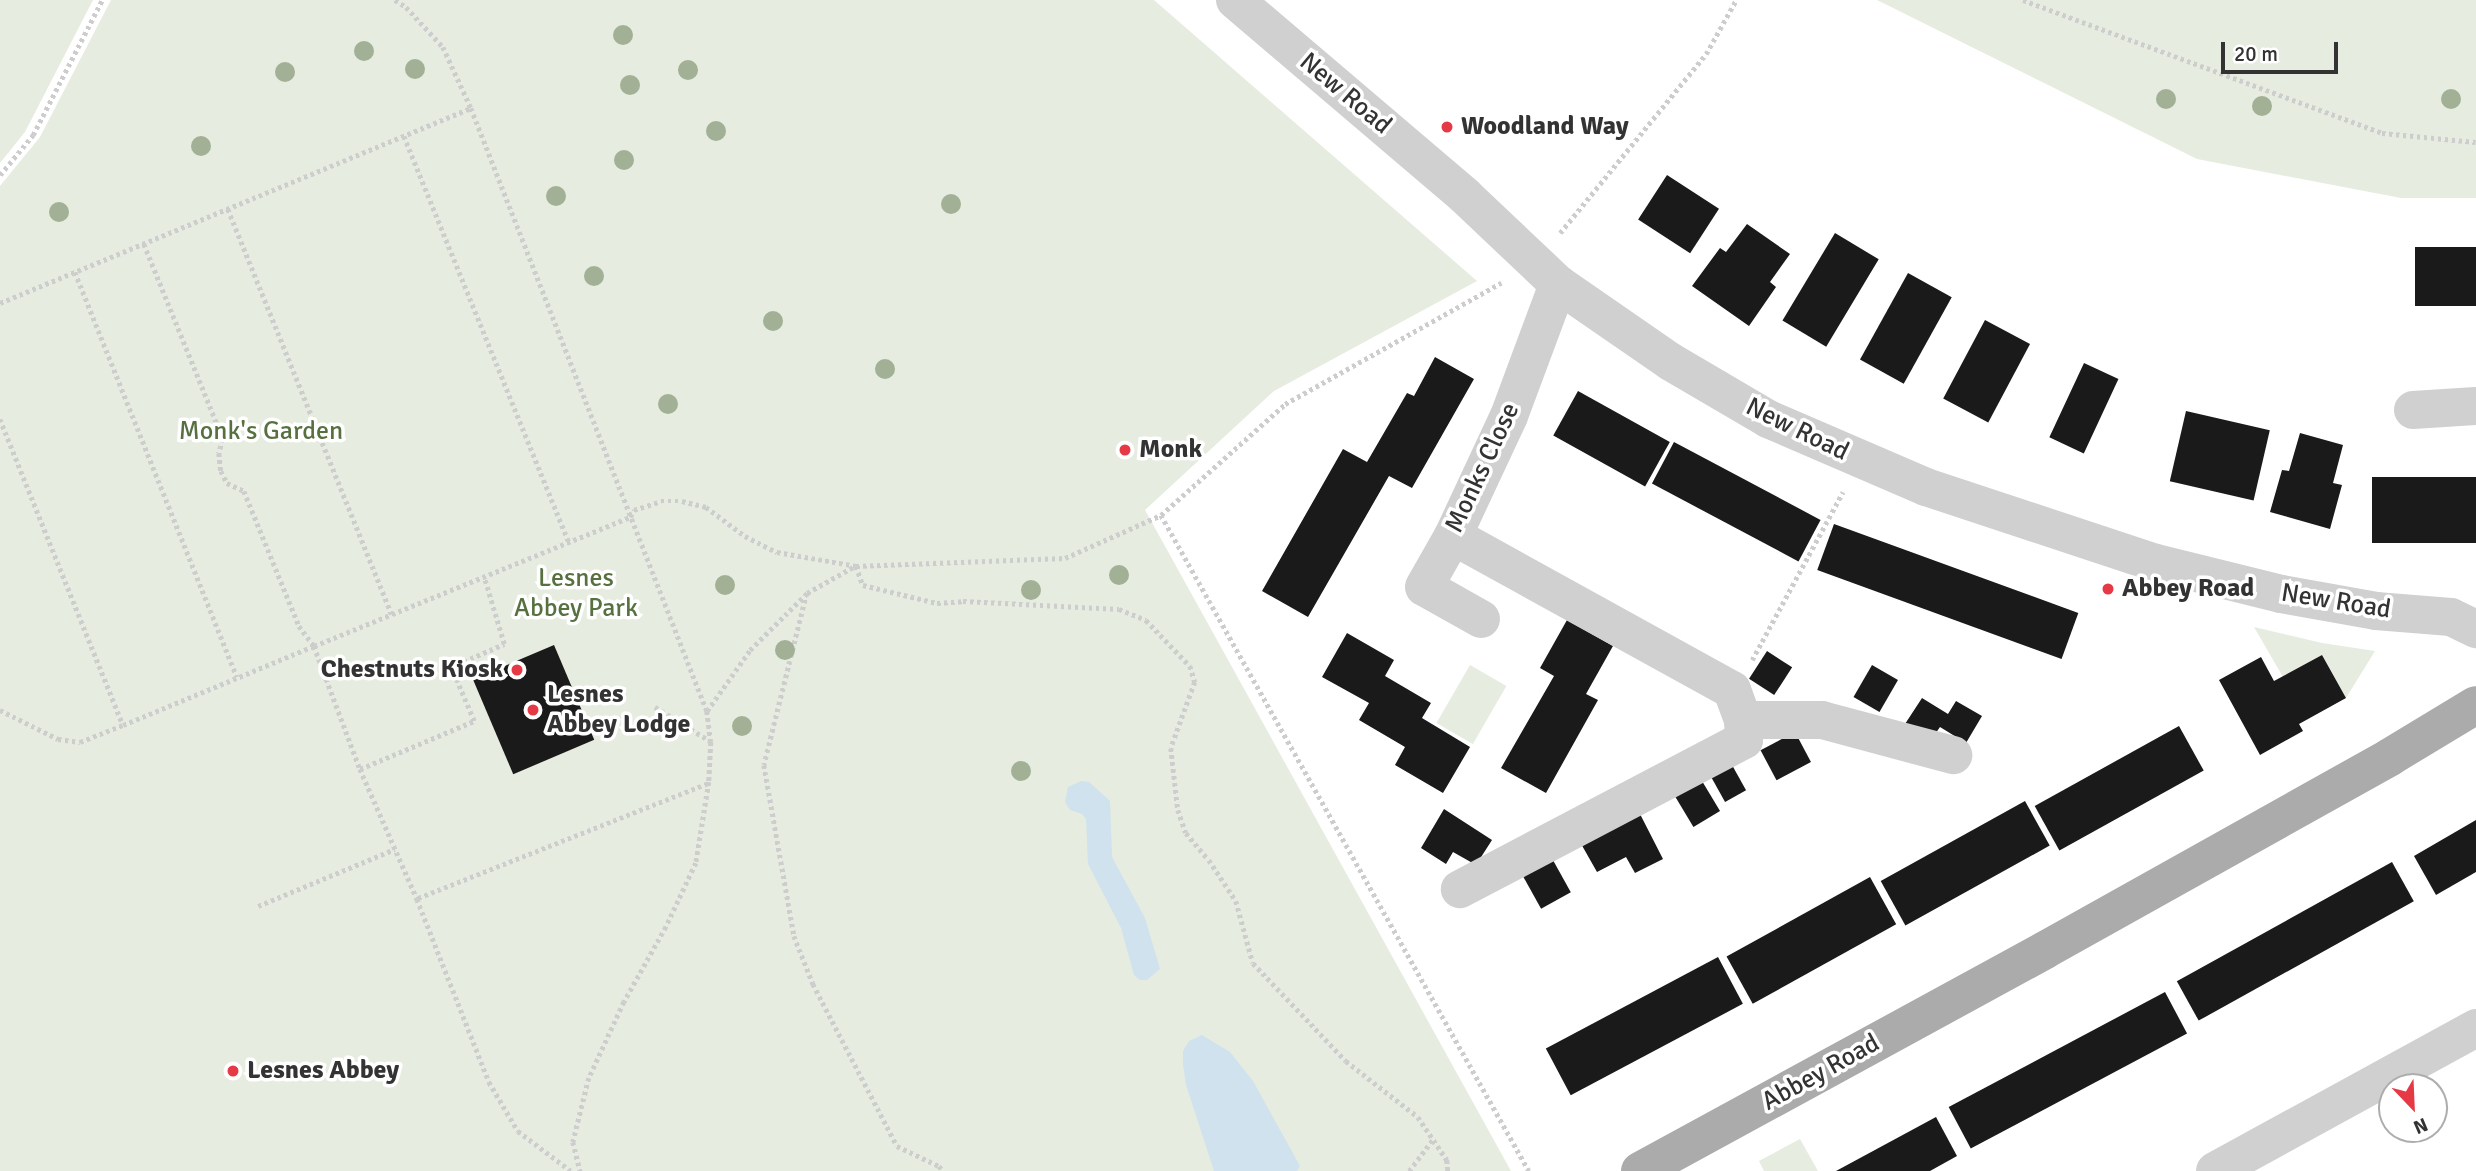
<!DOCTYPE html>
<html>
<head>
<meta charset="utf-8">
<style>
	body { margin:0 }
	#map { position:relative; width:2476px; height:1171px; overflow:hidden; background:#fff; font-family:Signika,sans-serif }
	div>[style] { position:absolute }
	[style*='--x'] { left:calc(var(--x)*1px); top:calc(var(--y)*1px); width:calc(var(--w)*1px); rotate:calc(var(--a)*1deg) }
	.green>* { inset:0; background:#e6ecdf; transform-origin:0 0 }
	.water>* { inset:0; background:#cfe2ee }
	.building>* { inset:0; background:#1a1a1a; transform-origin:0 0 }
	.path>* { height:4.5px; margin-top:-2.25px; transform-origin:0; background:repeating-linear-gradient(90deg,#cdcdcd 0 3.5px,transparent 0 7px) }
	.minor>* { height:38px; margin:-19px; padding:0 19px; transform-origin:19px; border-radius:19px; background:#d0d0d0 }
	.major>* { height:38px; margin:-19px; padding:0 19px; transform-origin:19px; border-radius:19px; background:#ababab }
	.trees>* { width:20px; height:20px; margin:-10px; border-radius:50%; background:#a2b095 }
	.dots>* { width:19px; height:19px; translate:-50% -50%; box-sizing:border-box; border:4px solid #fff; border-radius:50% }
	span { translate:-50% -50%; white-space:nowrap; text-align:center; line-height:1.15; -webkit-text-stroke:7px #fff; paint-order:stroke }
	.street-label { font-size:26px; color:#333 }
	.poi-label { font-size:26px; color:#333; font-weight:700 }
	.left { translate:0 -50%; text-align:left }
	.right { translate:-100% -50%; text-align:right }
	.park-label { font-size:26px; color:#56703f }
	.north { position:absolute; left:2378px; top:1073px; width:70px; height:70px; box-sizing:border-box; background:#fff; border:2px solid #adadad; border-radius:50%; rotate:157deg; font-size:19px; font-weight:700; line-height:28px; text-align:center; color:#333 }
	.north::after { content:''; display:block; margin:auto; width:24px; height:32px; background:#e63946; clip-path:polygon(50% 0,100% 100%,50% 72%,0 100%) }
	.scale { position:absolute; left:2221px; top:42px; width:117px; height:32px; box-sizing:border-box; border:4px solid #333; border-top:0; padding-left:9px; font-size:21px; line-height:24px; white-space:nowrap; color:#333; -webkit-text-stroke:5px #fff; paint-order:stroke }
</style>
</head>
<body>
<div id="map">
	<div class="green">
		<i style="clip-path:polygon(0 0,93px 0,25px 132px,0 163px)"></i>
		<i style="clip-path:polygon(111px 0,1154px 0,1477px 281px,1274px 391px,1145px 510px,1511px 1171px,0 1171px,0 186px,40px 137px)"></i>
		<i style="clip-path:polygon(1877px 0,2476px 0,2476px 198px,2401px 198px,2197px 159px)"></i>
		<i style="clip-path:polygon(2254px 627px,2322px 643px,2375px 651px,2346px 698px,2322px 655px,2283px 677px)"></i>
		<i style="left:1470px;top:665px;width:42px;height:67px;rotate:30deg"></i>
		<i style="clip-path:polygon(1800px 1139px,1818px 1171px,1764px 1171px,1759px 1161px)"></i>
	</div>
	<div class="water">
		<i style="clip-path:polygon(1081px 781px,1089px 782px,1110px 801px,1112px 857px,1145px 918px,1160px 969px,1147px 980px,1140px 980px,1134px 975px,1121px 928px,1088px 864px,1086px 819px,1082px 814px,1070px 810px,1065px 802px,1068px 787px)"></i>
		<i style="clip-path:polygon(1202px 1035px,1230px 1052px,1253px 1081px,1300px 1166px,1297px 1171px,1214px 1171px,1186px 1085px,1183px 1064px,1183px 1051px,1189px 1041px)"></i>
	</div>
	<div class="building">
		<i style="left:1667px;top:175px;width:62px;height:53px;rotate:33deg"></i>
		<i style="clip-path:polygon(1747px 224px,1790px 254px,1770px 282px,1776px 287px,1749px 326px,1692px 286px,1720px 248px,1726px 252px)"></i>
		<i style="left:1835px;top:233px;width:51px;height:102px;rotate:31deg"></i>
		<i style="left:2476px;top:247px;width:59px;height:61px;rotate:90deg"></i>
		<i style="left:1908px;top:273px;width:50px;height:99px;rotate:29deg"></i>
		<i style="left:1985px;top:320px;width:51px;height:89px;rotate:28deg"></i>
		<i style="clip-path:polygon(1435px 357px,1474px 379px,1412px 488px,1389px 476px,1308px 617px,1262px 591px,1343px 449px,1367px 462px,1407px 393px,1414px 396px)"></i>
		<i style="left:2084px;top:363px;width:38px;height:82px;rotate:25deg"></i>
		<i style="left:1578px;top:391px;width:105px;height:51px;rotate:29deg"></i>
		<i style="left:2186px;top:411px;width:86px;height:72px;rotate:13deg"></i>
		<i style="clip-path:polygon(2300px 433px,2343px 445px,2333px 483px,2342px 485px,2330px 529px,2270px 512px,2282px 470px,2289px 471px)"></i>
		<i style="left:1674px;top:442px;width:166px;height:47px;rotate:28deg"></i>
		<i style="left:2476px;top:477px;width:66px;height:104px;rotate:90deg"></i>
		<i style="left:1834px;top:524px;width:260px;height:49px;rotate:20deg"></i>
		<i style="clip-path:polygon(1567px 620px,1613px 646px,1586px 694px,1598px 700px,1546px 793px,1501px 768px,1554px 676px,1540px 668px)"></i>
		<i style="clip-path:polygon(1347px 633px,1394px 660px,1385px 676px,1431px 703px,1422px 718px,1470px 747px,1443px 793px,1395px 765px,1405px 747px,1359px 720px,1369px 703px,1322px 677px)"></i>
		<i style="left:554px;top:645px;width:103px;height:88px;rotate:67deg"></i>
		<i style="left:1767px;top:651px;width:30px;height:33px;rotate:33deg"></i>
		<i style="clip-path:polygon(2322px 655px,2346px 698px,2299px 724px,2303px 731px,2260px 755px,2219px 680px,2261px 657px,2274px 681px)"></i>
		<i style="left:1872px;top:665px;width:30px;height:37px;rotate:30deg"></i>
		<i style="clip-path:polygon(1922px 698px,1948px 714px,1956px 701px,1982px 716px,1966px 743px,1940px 727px,1931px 740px,1905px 724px)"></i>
		<i style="left:2179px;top:726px;width:51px;height:165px;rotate:61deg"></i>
		<i style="left:1795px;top:732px;width:34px;height:39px;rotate:62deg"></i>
		<i style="left:1732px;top:765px;width:29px;height:24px;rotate:61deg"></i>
		<i style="left:1702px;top:781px;width:35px;height:31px;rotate:59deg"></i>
		<i style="left:2025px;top:801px;width:51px;height:165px;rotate:61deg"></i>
		<i style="clip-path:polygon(1444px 809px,1492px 840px,1476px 865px,1453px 852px,1446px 864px,1421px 848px)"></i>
		<i style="clip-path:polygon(1640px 814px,1663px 859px,1635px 873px,1626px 857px,1597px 872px,1580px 842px)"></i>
		<i style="clip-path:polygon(2476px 820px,2476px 872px,2436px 895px,2414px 856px)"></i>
		<i style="left:1549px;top:853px;width:45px;height:34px;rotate:61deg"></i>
		<i style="left:2392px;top:862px;width:45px;height:246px;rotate:61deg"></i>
		<i style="left:1870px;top:877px;width:54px;height:164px;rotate:61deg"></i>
		<i style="left:1718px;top:957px;width:53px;height:195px;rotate:62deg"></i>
		<i style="left:2165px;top:992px;width:47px;height:245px;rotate:62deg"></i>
		<i style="clip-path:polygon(1936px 1117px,1957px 1156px,1930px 1171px,1836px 1171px)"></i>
	</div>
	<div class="path">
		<i style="--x:395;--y:0;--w:13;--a:32"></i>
		<i style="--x:406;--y:7;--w:54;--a:47.2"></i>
		<i style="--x:443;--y:47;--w:67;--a:65.3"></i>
		<i style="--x:471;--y:108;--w:648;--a:68.63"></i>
		<i style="--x:707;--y:711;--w:31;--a:83"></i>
		<i style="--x:711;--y:742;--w:40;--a:92.9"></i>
		<i style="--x:709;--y:782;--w:82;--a:99.1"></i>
		<i style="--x:696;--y:863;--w:71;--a:115.1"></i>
		<i style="--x:666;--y:927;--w:86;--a:119.2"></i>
		<i style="--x:624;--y:1002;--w:84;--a:114.7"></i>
		<i style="--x:589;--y:1078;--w:66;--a:104"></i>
		<i style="--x:573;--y:1142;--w:30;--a:76"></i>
		<i style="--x:2023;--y:0;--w:383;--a:20.3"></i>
		<i style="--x:2382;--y:133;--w:94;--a:5.5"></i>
		<i style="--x:404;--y:136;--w:438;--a:67.9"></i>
		<i style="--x:0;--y:175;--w:52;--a:-50.5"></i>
		<i style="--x:33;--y:135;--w:152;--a:-62.9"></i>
		<i style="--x:228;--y:209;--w:437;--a:68"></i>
		<i style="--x:1560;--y:233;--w:231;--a:-50.8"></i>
		<i style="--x:1706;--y:54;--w:62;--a:-60.9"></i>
		<i style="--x:144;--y:244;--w:210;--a:67.9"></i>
		<i style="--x:223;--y:439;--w:15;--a:106"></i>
		<i style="--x:219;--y:453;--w:18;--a:84"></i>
		<i style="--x:221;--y:471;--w:13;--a:63"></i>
		<i style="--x:227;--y:483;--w:19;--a:25"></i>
		<i style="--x:244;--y:491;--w:146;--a:67.8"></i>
		<i style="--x:299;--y:626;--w:25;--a:53"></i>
		<i style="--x:314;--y:646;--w:341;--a:-22.2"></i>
		<i style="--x:630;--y:517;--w:8;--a:-60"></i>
		<i style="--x:634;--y:510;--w:28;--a:-18"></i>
		<i style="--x:661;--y:501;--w:21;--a:0"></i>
		<i style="--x:682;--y:501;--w:25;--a:14"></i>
		<i style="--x:706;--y:507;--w:49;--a:36.6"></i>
		<i style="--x:745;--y:536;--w:36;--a:27"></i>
		<i style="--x:777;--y:552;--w:80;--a:10"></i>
		<i style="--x:856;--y:566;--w:209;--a:-2.2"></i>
		<i style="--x:1065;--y:558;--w:105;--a:-24.1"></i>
		<i style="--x:1161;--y:515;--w:166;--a:-41.8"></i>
		<i style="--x:1285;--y:404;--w:248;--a:-29.3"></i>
		<i style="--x:75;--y:272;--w:436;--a:68.2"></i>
		<i style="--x:0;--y:303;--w:510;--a:-22.49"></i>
		<i style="--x:0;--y:419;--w:330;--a:68.1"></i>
		<i style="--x:123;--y:725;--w:207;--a:-22.5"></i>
		<i style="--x:314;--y:646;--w:131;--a:69.5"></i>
		<i style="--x:360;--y:769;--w:142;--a:66.3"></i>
		<i style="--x:417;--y:899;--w:197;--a:68.5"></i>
		<i style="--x:489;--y:1082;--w:57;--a:59.4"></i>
		<i style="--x:518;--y:1131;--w:66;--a:37"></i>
		<i style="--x:1161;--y:515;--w:752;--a:60.71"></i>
		<i style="--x:856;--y:566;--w:20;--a:70"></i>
		<i style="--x:863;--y:585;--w:76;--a:13.7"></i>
		<i style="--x:937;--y:603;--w:26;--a:-4"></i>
		<i style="--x:963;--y:601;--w:156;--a:2.9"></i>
		<i style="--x:1119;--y:609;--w:29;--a:22"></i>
		<i style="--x:1146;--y:620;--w:64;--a:46.3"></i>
		<i style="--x:1190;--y:666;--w:17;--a:73"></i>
		<i style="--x:1195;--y:682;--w:70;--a:110"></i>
		<i style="--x:1171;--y:748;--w:62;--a:83.6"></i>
		<i style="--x:1178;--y:810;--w:24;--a:71"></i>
		<i style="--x:1186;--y:833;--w:35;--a:50"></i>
		<i style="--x:1209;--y:860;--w:49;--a:56.6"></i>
		<i style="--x:1236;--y:901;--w:64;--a:74.7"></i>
		<i style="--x:1253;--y:963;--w:135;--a:46.5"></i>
		<i style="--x:1346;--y:1061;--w:91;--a:37.9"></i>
		<i style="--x:1418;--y:1117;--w:52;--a:56"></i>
		<i style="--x:1447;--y:1160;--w:11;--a:85"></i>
		<i style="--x:807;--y:593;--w:177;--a:104"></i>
		<i style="--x:764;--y:765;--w:174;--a:80"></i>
		<i style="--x:794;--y:936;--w:52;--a:68.4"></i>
		<i style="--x:813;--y:984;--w:182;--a:62.6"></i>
		<i style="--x:897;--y:1146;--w:47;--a:25.5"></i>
		<i style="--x:939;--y:1166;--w:6;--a:51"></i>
		<i style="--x:1752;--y:660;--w:191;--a:-61.6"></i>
		<i style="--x:655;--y:707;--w:65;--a:31.7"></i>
		<i style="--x:0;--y:710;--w:65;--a:26.6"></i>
		<i style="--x:58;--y:739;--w:22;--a:8"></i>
		<i style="--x:80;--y:742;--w:46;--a:-21.6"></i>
		<i style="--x:707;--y:711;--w:75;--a:-54.8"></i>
		<i style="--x:750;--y:650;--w:81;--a:-45"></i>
		<i style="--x:807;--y:593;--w:55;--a:-29.4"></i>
		<i style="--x:360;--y:769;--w:124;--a:-22.8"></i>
		<i style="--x:474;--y:721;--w:59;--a:-113.1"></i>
		<i style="--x:451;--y:667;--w:58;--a:-23.5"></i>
		<i style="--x:504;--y:644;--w:70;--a:-106.6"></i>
		<i style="--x:418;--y:898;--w:313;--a:-21.6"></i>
		<i style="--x:258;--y:906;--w:148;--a:-22.6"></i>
		<i style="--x:1409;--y:1171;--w:40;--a:-53"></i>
	</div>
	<div class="minor">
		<i style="--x:1235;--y:0;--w:302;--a:40.4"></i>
		<i style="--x:1465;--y:196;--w:128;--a:43.4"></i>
		<i style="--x:1558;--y:284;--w:137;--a:34.6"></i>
		<i style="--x:1671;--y:362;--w:113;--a:30.4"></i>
		<i style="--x:1768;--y:419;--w:172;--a:23.3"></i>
		<i style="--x:1926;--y:487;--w:242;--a:18.3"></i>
		<i style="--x:2156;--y:563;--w:129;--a:13.9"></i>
		<i style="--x:2281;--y:594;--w:97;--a:10.1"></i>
		<i style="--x:2376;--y:611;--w:75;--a:4.6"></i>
		<i style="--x:2451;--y:617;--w:28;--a:26"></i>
		<i style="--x:2413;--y:410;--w:63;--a:-3.6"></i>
		<i style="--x:1453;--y:536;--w:319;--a:28.9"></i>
		<i style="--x:1732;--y:690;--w:32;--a:70"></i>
		<i style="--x:1743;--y:720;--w:20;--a:87"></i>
		<i style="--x:1744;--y:740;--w:321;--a:152.3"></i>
		<i style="--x:1481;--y:619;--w:65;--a:-150.7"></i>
		<i style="--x:1424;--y:587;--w:59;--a:-60.4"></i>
		<i style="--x:1453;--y:536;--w:132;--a:-65"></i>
		<i style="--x:1509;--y:416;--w:141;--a:-69.6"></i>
		<i style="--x:1743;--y:720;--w:79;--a:0"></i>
		<i style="--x:1822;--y:720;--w:136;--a:15"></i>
		<i style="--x:2215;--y:1171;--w:298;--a:-28.7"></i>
	</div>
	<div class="major">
		<i style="--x:1640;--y:1171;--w:461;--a:-28.6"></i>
		<i style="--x:2045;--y:950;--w:395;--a:-29.2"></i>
		<i style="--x:2390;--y:757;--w:100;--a:-31.2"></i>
	</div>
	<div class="trees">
		<i style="left:623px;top:35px"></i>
		<i style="left:364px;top:51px"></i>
		<i style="left:415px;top:69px"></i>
		<i style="left:688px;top:70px"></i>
		<i style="left:285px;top:72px"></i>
		<i style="left:630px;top:85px"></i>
		<i style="left:2166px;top:99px"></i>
		<i style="left:2451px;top:99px"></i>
		<i style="left:2262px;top:106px"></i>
		<i style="left:716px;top:131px"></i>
		<i style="left:201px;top:146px"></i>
		<i style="left:624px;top:160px"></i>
		<i style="left:556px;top:196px"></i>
		<i style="left:951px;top:204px"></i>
		<i style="left:59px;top:212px"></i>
		<i style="left:594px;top:276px"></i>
		<i style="left:773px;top:321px"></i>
		<i style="left:885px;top:369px"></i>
		<i style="left:668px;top:404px"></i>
		<i style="left:1119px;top:575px"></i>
		<i style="left:725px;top:585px"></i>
		<i style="left:1031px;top:590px"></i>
		<i style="left:785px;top:650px"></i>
		<i style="left:742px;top:726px"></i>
		<i style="left:1021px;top:771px"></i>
	</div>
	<div class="dots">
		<i style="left:1447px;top:127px;background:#e63946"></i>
		<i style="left:1125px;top:450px;background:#e63946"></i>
		<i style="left:2108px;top:589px;background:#e63946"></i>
		<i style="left:517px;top:670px;background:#e63946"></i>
		<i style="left:533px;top:710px;background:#e63946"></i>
		<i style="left:233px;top:1071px;background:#e63946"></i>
	</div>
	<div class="street-label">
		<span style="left:1345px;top:94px;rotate:40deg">New Road</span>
		<span style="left:1797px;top:430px;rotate:26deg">New Road</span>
		<span style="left:1483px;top:468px;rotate:-65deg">Monks Close</span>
		<span style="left:2336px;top:602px;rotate:9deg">New Road</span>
		<span style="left:1821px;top:1073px;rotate:-29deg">Abbey Road</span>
	</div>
	<div class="poi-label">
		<span class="left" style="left:1461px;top:127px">Woodland Way</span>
		<span class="left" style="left:1139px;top:450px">Monk</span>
		<span class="left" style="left:2122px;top:589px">Abbey Road</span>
		<span class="right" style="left:503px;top:670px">Chestnuts Kiosk</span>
		<span class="left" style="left:547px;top:710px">Lesnes<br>Abbey Lodge</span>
		<span class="left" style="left:247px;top:1071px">Lesnes Abbey</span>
	</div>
	<div class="park-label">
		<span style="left:261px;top:432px">Monk's Garden</span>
		<span style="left:576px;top:594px">Lesnes<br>Abbey Park</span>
	</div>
	<div class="north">N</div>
	<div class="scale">20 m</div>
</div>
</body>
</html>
